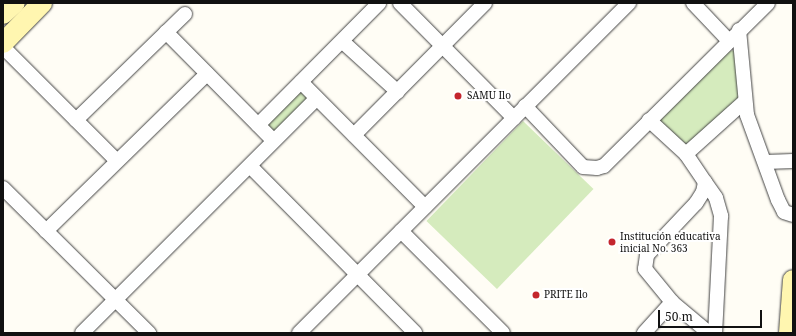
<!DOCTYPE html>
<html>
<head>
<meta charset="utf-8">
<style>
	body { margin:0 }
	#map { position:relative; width:796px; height:336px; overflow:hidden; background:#fffdf5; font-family:"Noto Serif",serif }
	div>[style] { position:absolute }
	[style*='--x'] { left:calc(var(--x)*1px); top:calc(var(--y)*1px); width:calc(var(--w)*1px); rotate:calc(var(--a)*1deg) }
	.green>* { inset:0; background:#d5ebbd; transform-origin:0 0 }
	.roads { filter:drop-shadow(0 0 1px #444) drop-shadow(0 0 1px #444) }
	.street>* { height:14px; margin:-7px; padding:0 7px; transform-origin:7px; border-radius:7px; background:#fff }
	.secondary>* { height:20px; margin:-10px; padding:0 10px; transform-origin:10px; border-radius:10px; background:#fff6b0 }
	.dots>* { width:11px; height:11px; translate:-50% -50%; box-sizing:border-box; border:2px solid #fff; border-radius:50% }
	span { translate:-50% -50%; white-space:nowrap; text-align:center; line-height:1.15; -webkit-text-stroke:4px #fff; paint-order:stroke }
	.poi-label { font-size:10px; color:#111 }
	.left { translate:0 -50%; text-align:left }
	.frame { position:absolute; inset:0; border:4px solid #111; pointer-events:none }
	.scale { position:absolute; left:658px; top:310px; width:104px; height:18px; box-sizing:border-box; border:2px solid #111; border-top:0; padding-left:5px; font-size:12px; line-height:14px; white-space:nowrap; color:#111; -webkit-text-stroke:3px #fff; paint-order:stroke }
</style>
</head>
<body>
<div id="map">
	<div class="green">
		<i style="clip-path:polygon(740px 50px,738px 101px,688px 144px,680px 143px,658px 121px,728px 51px)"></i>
		<i style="clip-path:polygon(303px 92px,308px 98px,275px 132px,271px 132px,267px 123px,297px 94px)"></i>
		<i style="left:523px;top:121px;width:98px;height:139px;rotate:44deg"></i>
	</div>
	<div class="roads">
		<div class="street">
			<i style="--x:400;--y:3;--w:162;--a:45.3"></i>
			<i style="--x:693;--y:3;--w:52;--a:46.5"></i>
			<i style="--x:739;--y:30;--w:85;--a:84.6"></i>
			<i style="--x:747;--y:115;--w:90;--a:70"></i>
			<i style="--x:778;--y:200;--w:13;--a:63"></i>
			<i style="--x:784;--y:212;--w:9;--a:18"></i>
			<i style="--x:166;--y:32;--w:153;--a:45.3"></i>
			<i style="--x:343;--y:42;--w:74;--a:42.3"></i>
			<i style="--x:3;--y:47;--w:161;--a:45"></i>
			<i style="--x:301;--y:82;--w:176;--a:45.2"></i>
			<i style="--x:525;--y:106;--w:84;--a:46.4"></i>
			<i style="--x:583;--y:167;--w:14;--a:4"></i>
			<i style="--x:597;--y:168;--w:7;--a:-16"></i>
			<i style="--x:604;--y:166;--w:231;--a:-44.8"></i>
			<i style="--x:76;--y:120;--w:152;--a:-44.2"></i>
			<i style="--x:649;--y:120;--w:50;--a:42.6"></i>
			<i style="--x:686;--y:154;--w:34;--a:56"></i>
			<i style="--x:705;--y:182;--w:10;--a:101"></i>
			<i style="--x:703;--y:192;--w:13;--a:122"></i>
			<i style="--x:696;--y:203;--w:71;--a:133.3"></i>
			<i style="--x:647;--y:255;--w:14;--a:98"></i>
			<i style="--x:645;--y:269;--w:43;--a:50.7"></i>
			<i style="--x:672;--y:302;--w:48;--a:40"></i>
			<i style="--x:258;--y:125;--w:172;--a:-45.2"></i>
			<i style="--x:354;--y:135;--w:186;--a:-45.2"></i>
			<i style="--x:686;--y:154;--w:78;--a:-41.9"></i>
			<i style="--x:766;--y:162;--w:27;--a:-2"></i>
			<i style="--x:250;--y:166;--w:235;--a:45.3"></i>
			<i style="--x:705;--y:182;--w:19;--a:55"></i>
			<i style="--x:716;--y:198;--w:19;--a:74"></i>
			<i style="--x:721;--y:216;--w:117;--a:92.9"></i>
			<i style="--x:3;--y:188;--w:206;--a:44.8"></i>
			<i style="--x:46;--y:231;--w:225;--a:-44.3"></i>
			<i style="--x:401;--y:231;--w:144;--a:45"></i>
			<i style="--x:82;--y:333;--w:332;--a:-45"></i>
			<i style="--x:299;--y:333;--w:467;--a:-45"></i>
			<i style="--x:644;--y:333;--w:42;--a:-47.9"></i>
		</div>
		<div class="secondary">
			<i style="--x:3;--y:14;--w:16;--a:-43"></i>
			<i style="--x:3;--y:43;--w:56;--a:-45.7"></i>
			<i style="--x:789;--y:333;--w:53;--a:-85.7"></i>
		</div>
	</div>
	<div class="dots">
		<i style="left:458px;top:96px;background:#c4262e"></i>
		<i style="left:612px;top:242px;background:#c4262e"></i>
		<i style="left:536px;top:295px;background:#c4262e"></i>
	</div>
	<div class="poi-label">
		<span class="left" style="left:467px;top:96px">SAMU Ilo</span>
		<span class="left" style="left:620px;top:242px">Institución educativa<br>inicial No. 363</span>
		<span class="left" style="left:544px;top:295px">PRITE Ilo</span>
	</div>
	<div class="frame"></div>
	<div class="scale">50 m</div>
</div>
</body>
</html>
